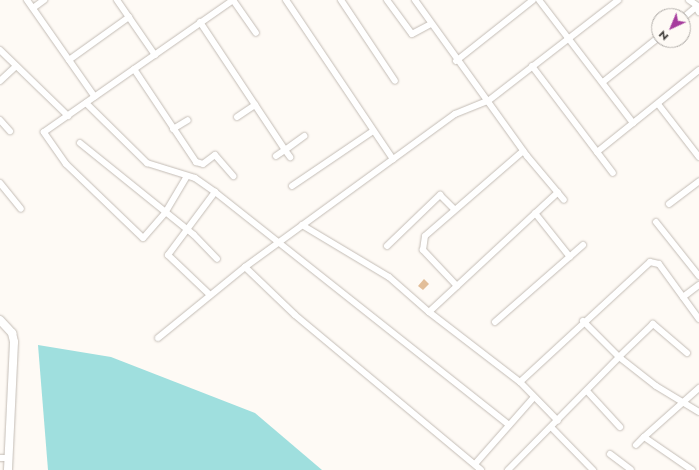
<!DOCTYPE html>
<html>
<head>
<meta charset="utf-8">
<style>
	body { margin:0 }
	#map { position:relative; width:699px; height:470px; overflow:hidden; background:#fefaf5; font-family:Jost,sans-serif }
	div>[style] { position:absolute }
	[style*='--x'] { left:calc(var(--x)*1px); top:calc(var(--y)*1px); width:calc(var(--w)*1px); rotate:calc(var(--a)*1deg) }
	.water>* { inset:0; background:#9fdfde }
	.building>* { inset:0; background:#e2be99 }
	.roads { filter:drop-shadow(0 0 1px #c3bcb5) drop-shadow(0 0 1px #c3bcb5) }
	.minor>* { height:6px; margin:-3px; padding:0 3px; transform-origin:3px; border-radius:3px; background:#fff }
	.tertiary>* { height:8px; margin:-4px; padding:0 4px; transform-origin:4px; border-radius:4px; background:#fff }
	span { translate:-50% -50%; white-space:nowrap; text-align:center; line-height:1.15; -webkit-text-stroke:3px #fefaf5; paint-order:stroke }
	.north { position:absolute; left:651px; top:8px; width:40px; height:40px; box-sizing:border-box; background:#fefaf5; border:1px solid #afaba7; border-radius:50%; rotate:224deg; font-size:11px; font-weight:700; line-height:16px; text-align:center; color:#383532 }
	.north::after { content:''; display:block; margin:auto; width:14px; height:18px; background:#a63c9d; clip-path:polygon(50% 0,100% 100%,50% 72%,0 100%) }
</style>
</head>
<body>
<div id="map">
	<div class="water">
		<i style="clip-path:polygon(38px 345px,111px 357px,255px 413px,322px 470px,48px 470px)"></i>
	</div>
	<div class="building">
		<i style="clip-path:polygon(424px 279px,429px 284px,423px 290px,418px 286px)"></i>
	</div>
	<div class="roads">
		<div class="minor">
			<i style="--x:27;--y:0;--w:118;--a:55"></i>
			<i style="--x:117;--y:0;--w:67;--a:55.4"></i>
			<i style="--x:233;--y:0;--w:40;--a:55.1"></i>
			<i style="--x:286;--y:0;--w:192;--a:56.1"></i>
			<i style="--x:341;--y:0;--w:97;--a:56.3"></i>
			<i style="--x:387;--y:0;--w:42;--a:53.7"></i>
			<i style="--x:412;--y:34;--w:21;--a:-28"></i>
			<i style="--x:415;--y:0;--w:192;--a:54.3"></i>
			<i style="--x:527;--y:156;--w:57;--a:49.9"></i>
			<i style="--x:539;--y:0;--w:155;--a:52.6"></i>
			<i style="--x:689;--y:0;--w:11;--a:34"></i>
			<i style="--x:33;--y:8;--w:14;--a:-36"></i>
			<i style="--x:683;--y:18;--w:17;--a:-40"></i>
			<i style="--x:696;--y:7;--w:6;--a:59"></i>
			<i style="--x:200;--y:22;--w:154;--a:56.4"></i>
			<i style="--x:285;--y:150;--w:24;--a:-36"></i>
			<i style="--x:0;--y:50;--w:95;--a:44.1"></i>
			<i style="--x:69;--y:60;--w:74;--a:-35.6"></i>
			<i style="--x:456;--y:61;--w:98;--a:-38.4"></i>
			<i style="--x:532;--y:66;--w:134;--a:52.9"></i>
			<i style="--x:134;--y:69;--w:112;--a:56.3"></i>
			<i style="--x:196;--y:162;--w:7;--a:16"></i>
			<i style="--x:203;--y:164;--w:15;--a:-37"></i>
			<i style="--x:215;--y:155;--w:28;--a:49"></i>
			<i style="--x:0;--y:81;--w:22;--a:-43"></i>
			<i style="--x:603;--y:82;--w:72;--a:-38.8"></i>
			<i style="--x:86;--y:103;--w:86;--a:44.5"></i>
			<i style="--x:147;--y:163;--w:50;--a:17.4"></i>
			<i style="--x:195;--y:178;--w:24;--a:35"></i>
			<i style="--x:215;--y:192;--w:375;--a:38.4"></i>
			<i style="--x:658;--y:104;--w:67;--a:52.3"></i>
			<i style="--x:237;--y:117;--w:22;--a:-34"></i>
			<i style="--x:0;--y:120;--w:15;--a:48"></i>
			<i style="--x:173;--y:129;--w:17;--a:-31"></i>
			<i style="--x:80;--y:143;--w:146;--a:38.9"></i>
			<i style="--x:194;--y:235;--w:33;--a:46"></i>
			<i style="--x:597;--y:152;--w:131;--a:-38.8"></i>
			<i style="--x:276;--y:156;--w:11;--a:-34"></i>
			<i style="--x:285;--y:150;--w:9;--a:54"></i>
			<i style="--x:187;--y:176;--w:43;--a:120.7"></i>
			<i style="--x:165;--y:213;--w:33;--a:131"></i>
			<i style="--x:143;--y:238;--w:107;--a:-136.1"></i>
			<i style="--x:66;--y:164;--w:39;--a:-125"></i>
			<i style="--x:44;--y:132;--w:231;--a:-34.9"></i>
			<i style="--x:0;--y:183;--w:33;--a:51"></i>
			<i style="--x:292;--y:186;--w:98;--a:-34.2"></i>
			<i style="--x:669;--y:204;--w:38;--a:-37"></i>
			<i style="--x:535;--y:213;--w:56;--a:51.5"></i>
			<i style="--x:656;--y:222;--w:69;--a:51.5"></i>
			<i style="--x:302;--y:225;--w:101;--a:30.9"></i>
			<i style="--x:389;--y:277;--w:53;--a:41.2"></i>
			<i style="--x:429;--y:312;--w:115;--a:37.6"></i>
			<i style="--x:520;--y:382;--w:54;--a:45.7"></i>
			<i style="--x:387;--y:246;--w:74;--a:-43.9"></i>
			<i style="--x:440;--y:195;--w:20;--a:45"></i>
			<i style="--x:245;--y:267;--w:69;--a:43.8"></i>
			<i style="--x:295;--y:315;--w:242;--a:39.8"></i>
			<i style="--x:457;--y:286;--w:50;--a:-133.4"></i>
			<i style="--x:423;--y:250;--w:14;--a:-82"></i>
			<i style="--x:425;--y:236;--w:130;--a:-40.9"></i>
			<i style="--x:210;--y:295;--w:58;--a:-136.4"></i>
			<i style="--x:168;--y:255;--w:79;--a:-53.3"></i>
			<i style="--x:683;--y:297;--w:20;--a:-37"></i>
			<i style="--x:429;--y:312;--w:176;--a:-42.9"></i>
			<i style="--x:495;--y:322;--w:117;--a:-41.2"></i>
			<i style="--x:158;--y:338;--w:112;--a:-39.2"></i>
			<i style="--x:245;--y:267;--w:260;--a:-36.1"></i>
			<i style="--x:455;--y:114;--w:35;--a:-22"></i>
			<i style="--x:488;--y:101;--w:165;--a:-37.8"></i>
			<i style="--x:687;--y:353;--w:45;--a:-139.5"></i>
			<i style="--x:653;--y:324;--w:47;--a:135.9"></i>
			<i style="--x:619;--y:357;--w:47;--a:38.1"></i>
			<i style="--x:656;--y:386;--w:50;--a:31.2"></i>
			<i style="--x:520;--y:382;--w:177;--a:-42.7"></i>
			<i style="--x:650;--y:262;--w:9;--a:13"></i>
			<i style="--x:659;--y:264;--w:68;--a:54"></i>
			<i style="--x:587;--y:391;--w:49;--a:47.5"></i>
			<i style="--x:552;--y:428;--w:59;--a:45.7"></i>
			<i style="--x:636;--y:445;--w:11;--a:-45"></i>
			<i style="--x:610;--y:454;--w:26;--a:37"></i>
			<i style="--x:0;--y:458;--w:9;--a:0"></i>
			<i style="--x:475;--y:464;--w:89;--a:-48.6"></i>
			<i style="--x:508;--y:470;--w:158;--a:-45.5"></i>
			<i style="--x:619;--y:357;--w:51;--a:-135"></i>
			<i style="--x:692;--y:470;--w:58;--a:-145.5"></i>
			<i style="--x:644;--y:437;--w:74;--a:-41.7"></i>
		</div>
		<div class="tertiary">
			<i style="--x:0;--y:320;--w:18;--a:47"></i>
			<i style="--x:12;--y:333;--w:9;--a:77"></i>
			<i style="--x:14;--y:342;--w:128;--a:92.7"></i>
		</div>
	</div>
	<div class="north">N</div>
</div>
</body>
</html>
